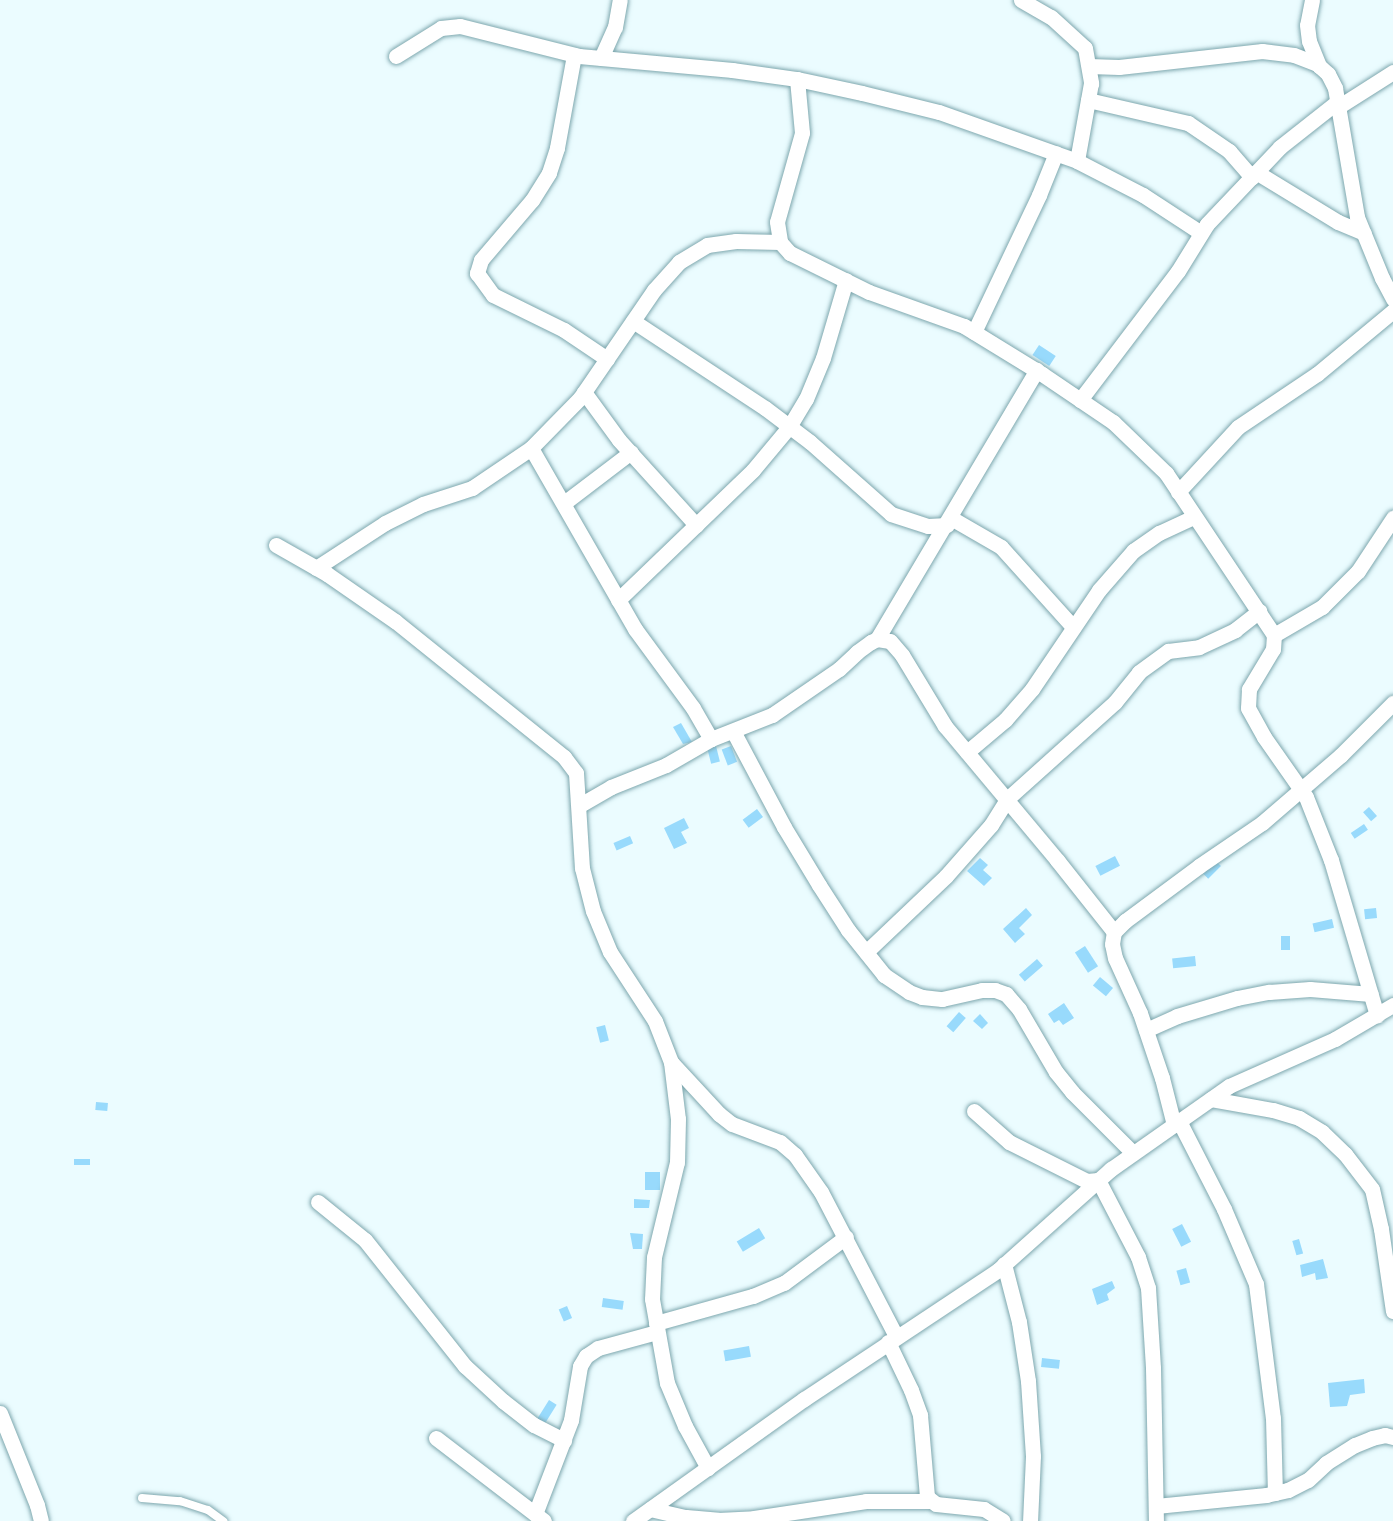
<!DOCTYPE html>
<html>
<head>
<meta charset="utf-8">
<style>
	body { margin:0 }
	#map { position:relative; width:1393px; height:1521px; overflow:hidden; background:#ebfcff; font-family:"Alegreya Sans",sans-serif }
	div>[style] { position:absolute }
	[style*='--x'] { left:calc(var(--x)*1px); top:calc(var(--y)*1px); width:calc(var(--w)*1px); rotate:calc(var(--a)*1deg) }
	.building>* { inset:0; background:#98dafc; transform-origin:0 0 }
	.roads { filter:drop-shadow(0 0 2px #7da7ae) drop-shadow(0 0 2px #7da7ae) }
	.service>* { height:8px; margin:-4px; padding:0 4px; transform-origin:4px; border-radius:4px; background:#fff }
	.minor>* { height:15px; margin:-7.5px; padding:0 7.5px; transform-origin:7.5px; border-radius:7.5px; background:#fff }
	span { translate:-50% -50%; white-space:nowrap; text-align:center; line-height:1.15; -webkit-text-stroke:4.5px #ebfcff; paint-order:stroke }
</style>
</head>
<body>
<div id="map">
	<div class="building">
		<i style="left:1039px;top:345px;width:20px;height:12px;rotate:33deg"></i>
		<i style="clip-path:polygon(681px 723px,692px 742px,683px 744px,673px 727px)"></i>
		<i style="left:716px;top:746px;width:16px;height:9px;rotate:76deg"></i>
		<i style="left:731px;top:746px;width:17px;height:10px;rotate:69deg"></i>
		<i style="left:1369px;top:807px;width:12px;height:8px;rotate:48deg"></i>
		<i style="left:757px;top:809px;width:10px;height:18px;rotate:53deg"></i>
		<i style="clip-path:polygon(684px 818px,689px 828px,681px 832px,687px 843px,674px 849px,664px 828px)"></i>
		<i style="left:1364px;top:824px;width:7px;height:16px;rotate:56deg"></i>
		<i style="left:630px;top:836px;width:8px;height:18px;rotate:67deg"></i>
		<i style="left:1115px;top:856px;width:11px;height:22px;rotate:63deg"></i>
		<i style="clip-path:polygon(980px 858px,988px 865px,983px 870px,992px 878px,984px 886px,967px 871px)"></i>
		<i style="left:1216px;top:861px;width:7px;height:18px;rotate:45deg"></i>
		<i style="clip-path:polygon(1026px 908px,1032px 915px,1019px 928px,1025px 934px,1015px 943px,1003px 929px)"></i>
		<i style="left:1376px;top:908px;width:10px;height:12px;rotate:84deg"></i>
		<i style="left:1332px;top:919px;width:9px;height:20px;rotate:77deg"></i>
		<i style="left:1281px;top:936px;width:9px;height:14px"></i>
		<i style="left:1085px;top:946px;width:24px;height:12px;rotate:57deg"></i>
		<i style="left:1195px;top:956px;width:10px;height:23px;rotate:84deg"></i>
		<i style="left:1037px;top:959px;width:9px;height:24px;rotate:49deg"></i>
		<i style="left:1100px;top:977px;width:17px;height:11px;rotate:40deg"></i>
		<i style="clip-path:polygon(1064px 1003px,1074px 1018px,1063px 1025px,1059px 1020px,1054px 1023px,1048px 1014px)"></i>
		<i style="left:959px;top:1012px;width:9px;height:19px;rotate:41deg"></i>
		<i style="clip-path:polygon(980px 1014px,988px 1023px,982px 1029px,973px 1021px)"></i>
		<i style="left:605px;top:1025px;width:16px;height:9px;rotate:76deg"></i>
		<i style="left:96px;top:1102px;width:12px;height:8px;rotate:5deg"></i>
		<i style="left:90px;top:1159px;width:6px;height:16px;rotate:90deg"></i>
		<i style="left:645px;top:1172px;width:15px;height:18px"></i>
		<i style="clip-path:polygon(634px 1199px,650px 1200px,649px 1208px,634px 1208px)"></i>
		<i style="left:1182px;top:1224px;width:20px;height:11px;rotate:63deg"></i>
		<i style="left:759px;top:1228px;width:12px;height:26px;rotate:59deg"></i>
		<i style="clip-path:polygon(630px 1233px,643px 1234px,642px 1249px,633px 1249px)"></i>
		<i style="left:1299px;top:1239px;width:15px;height:7px;rotate:74deg"></i>
		<i style="clip-path:polygon(1323px 1259px,1328px 1278px,1316px 1280px,1315px 1273px,1302px 1277px,1300px 1265px)"></i>
		<i style="left:1186px;top:1268px;width:15px;height:10px;rotate:74deg"></i>
		<i style="clip-path:polygon(1112px 1281px,1115px 1288px,1107px 1294px,1109px 1300px,1097px 1305px,1092px 1289px)"></i>
		<i style="left:603px;top:1298px;width:21px;height:9px;rotate:8deg"></i>
		<i style="left:567px;top:1306px;width:13px;height:9px;rotate:67deg"></i>
		<i style="left:749px;top:1346px;width:11px;height:26px;rotate:80deg"></i>
		<i style="left:1042px;top:1358px;width:18px;height:9px;rotate:6deg"></i>
		<i style="clip-path:polygon(1364px 1379px,1365px 1393px,1350px 1395px,1347px 1406px,1330px 1407px,1328px 1383px)"></i>
		<i style="left:549px;top:1400px;width:9px;height:23px;rotate:32deg"></i>
	</div>
	<div class="roads">
		<div class="service">
			<i style="--x:142;--y:1498;--w:38;--a:5"></i>
			<i style="--x:180;--y:1501;--w:29;--a:18"></i>
			<i style="--x:208;--y:1510;--w:19;--a:36"></i>
		</div>
		<div class="minor">
			<i style="--x:1021;--y:0;--w:34;--a:30"></i>
			<i style="--x:1051;--y:17;--w:46;--a:42.4"></i>
			<i style="--x:1085;--y:48;--w:36;--a:80"></i>
			<i style="--x:1091;--y:83;--w:79;--a:100.2"></i>
			<i style="--x:1312;--y:0;--w:25;--a:101"></i>
			<i style="--x:1307;--y:25;--w:16;--a:83"></i>
			<i style="--x:1309;--y:41;--w:27;--a:68"></i>
			<i style="--x:574;--y:55;--w:95;--a:100.4"></i>
			<i style="--x:557;--y:148;--w:26;--a:108"></i>
			<i style="--x:549;--y:173;--w:32;--a:122"></i>
			<i style="--x:532;--y:200;--w:79;--a:130.4"></i>
			<i style="--x:481;--y:260;--w:14;--a:107"></i>
			<i style="--x:477;--y:273;--w:27;--a:54"></i>
			<i style="--x:493;--y:295;--w:79;--a:26.2"></i>
			<i style="--x:564;--y:330;--w:52;--a:34"></i>
			<i style="--x:396;--y:56;--w:53;--a:-31.9"></i>
			<i style="--x:441;--y:28;--w:19;--a:-6"></i>
			<i style="--x:460;--y:26;--w:123;--a:14.1"></i>
			<i style="--x:579;--y:56;--w:154;--a:5.2"></i>
			<i style="--x:732;--y:70;--w:66;--a:7.9"></i>
			<i style="--x:797;--y:79;--w:66;--a:12.2"></i>
			<i style="--x:862;--y:93;--w:79;--a:13.9"></i>
			<i style="--x:939;--y:112;--w:146;--a:19.5"></i>
			<i style="--x:1077;--y:161;--w:74;--a:27.3"></i>
			<i style="--x:1143;--y:195;--w:69;--a:33.2"></i>
			<i style="--x:601;--y:58;--w:34;--a:-66"></i>
			<i style="--x:615;--y:27;--w:27;--a:-80"></i>
			<i style="--x:1089;--y:66;--w:30;--a:2"></i>
			<i style="--x:1119;--y:67;--w:144;--a:-6.4"></i>
			<i style="--x:1262;--y:51;--w:32;--a:7"></i>
			<i style="--x:1294;--y:55;--w:25;--a:21"></i>
			<i style="--x:1317;--y:64;--w:15;--a:42"></i>
			<i style="--x:1328;--y:74;--w:16;--a:63"></i>
			<i style="--x:1335;--y:88;--w:131;--a:80.3"></i>
			<i style="--x:1357;--y:217;--w:66;--a:67.7"></i>
			<i style="--x:1382;--y:278;--w:24;--a:62"></i>
			<i style="--x:797;--y:79;--w:54;--a:84.7"></i>
			<i style="--x:802;--y:133;--w:92;--a:105.7"></i>
			<i style="--x:777;--y:222;--w:20;--a:81"></i>
			<i style="--x:780;--y:242;--w:15;--a:48"></i>
			<i style="--x:790;--y:253;--w:88;--a:26.3"></i>
			<i style="--x:869;--y:292;--w:101;--a:19.7"></i>
			<i style="--x:964;--y:326;--w:92;--a:31.6"></i>
			<i style="--x:1042;--y:374;--w:86;--a:34.1"></i>
			<i style="--x:1113;--y:422;--w:74;--a:43.9"></i>
			<i style="--x:1166;--y:473;--w:195;--a:56.3"></i>
			<i style="--x:1274;--y:635;--w:14;--a:94"></i>
			<i style="--x:1273;--y:649;--w:47;--a:121"></i>
			<i style="--x:1249;--y:689;--w:19;--a:93"></i>
			<i style="--x:1248;--y:708;--w:33;--a:61"></i>
			<i style="--x:1264;--y:737;--w:73;--a:55"></i>
			<i style="--x:1306;--y:797;--w:68;--a:68.4"></i>
			<i style="--x:1331;--y:860;--w:162;--a:73.5"></i>
			<i style="--x:1088;--y:100;--w:103;--a:13"></i>
			<i style="--x:1188;--y:123;--w:50;--a:34.3"></i>
			<i style="--x:1229;--y:151;--w:35;--a:49"></i>
			<i style="--x:1338;--y:107;--w:65;--a:-32.5"></i>
			<i style="--x:1256;--y:172;--w:96;--a:31.4"></i>
			<i style="--x:1338;--y:222;--w:28;--a:23"></i>
			<i style="--x:633;--y:321;--w:158;--a:33.4"></i>
			<i style="--x:765;--y:408;--w:56;--a:37.1"></i>
			<i style="--x:810;--y:442;--w:108;--a:41.6"></i>
			<i style="--x:891;--y:514;--w:39;--a:18"></i>
			<i style="--x:928;--y:526;--w:19;--a:-3"></i>
			<i style="--x:974;--y:332;--w:152;--a:-64.6"></i>
			<i style="--x:1039;--y:195;--w:45;--a:-68"></i>
			<i style="--x:584;--y:392;--w:59;--a:53.9"></i>
			<i style="--x:619;--y:440;--w:115;--a:47.8"></i>
			<i style="--x:1080;--y:400;--w:162;--a:-52.8"></i>
			<i style="--x:1178;--y:271;--w:55;--a:-58.3"></i>
			<i style="--x:1207;--y:224;--w:106;--a:-46.5"></i>
			<i style="--x:1280;--y:147;--w:73;--a:-38.3"></i>
			<i style="--x:531;--y:448;--w:209;--a:60.1"></i>
			<i style="--x:635;--y:629;--w:98;--a:53.7"></i>
			<i style="--x:693;--y:708;--w:36;--a:60"></i>
			<i style="--x:1178;--y:492;--w:88;--a:-47.3"></i>
			<i style="--x:1238;--y:427;--w:95;--a:-33.9"></i>
			<i style="--x:1317;--y:374;--w:99;--a:-39.7"></i>
			<i style="--x:564;--y:503;--w:84;--a:-37.3"></i>
			<i style="--x:951;--y:518;--w:58;--a:30.1"></i>
			<i style="--x:1001;--y:547;--w:108;--a:48"></i>
			<i style="--x:276;--y:545;--w:59;--a:29.6"></i>
			<i style="--x:327;--y:574;--w:83;--a:34.7"></i>
			<i style="--x:395;--y:621;--w:217;--a:38.8"></i>
			<i style="--x:564;--y:757;--w:20;--a:53"></i>
			<i style="--x:576;--y:773;--w:95;--a:86.4"></i>
			<i style="--x:582;--y:868;--w:44;--a:75.7"></i>
			<i style="--x:593;--y:911;--w:44;--a:67.5"></i>
			<i style="--x:610;--y:952;--w:82;--a:56.9"></i>
			<i style="--x:655;--y:1021;--w:44;--a:68.7"></i>
			<i style="--x:671;--y:1062;--w:57;--a:83"></i>
			<i style="--x:678;--y:1119;--w:43;--a:91.3"></i>
			<i style="--x:677;--y:1162;--w:98;--a:103.6"></i>
			<i style="--x:654;--y:1257;--w:42;--a:92.7"></i>
			<i style="--x:652;--y:1299;--w:85;--a:79.9"></i>
			<i style="--x:667;--y:1383;--w:47;--a:67.3"></i>
			<i style="--x:685;--y:1426;--w:48;--a:61.3"></i>
			<i style="--x:316;--y:568;--w:82;--a:-33.1"></i>
			<i style="--x:385;--y:523;--w:42;--a:-26.6"></i>
			<i style="--x:423;--y:504;--w:52;--a:-18.1"></i>
			<i style="--x:472;--y:488;--w:71;--a:-34.1"></i>
			<i style="--x:531;--y:448;--w:70;--a:-45.6"></i>
			<i style="--x:580;--y:398;--w:131;--a:-55.6"></i>
			<i style="--x:654;--y:290;--w:38;--a:-48"></i>
			<i style="--x:679;--y:262;--w:33;--a:-31"></i>
			<i style="--x:707;--y:245;--w:29;--a:-8"></i>
			<i style="--x:736;--y:241;--w:44;--a:1.3"></i>
			<i style="--x:618;--y:600;--w:187;--a:-43.9"></i>
			<i style="--x:753;--y:470;--w:56;--a:-50.1"></i>
			<i style="--x:789;--y:427;--w:33;--a:-59"></i>
			<i style="--x:806;--y:399;--w:44;--a:-67.5"></i>
			<i style="--x:823;--y:358;--w:81;--a:-73.6"></i>
			<i style="--x:1274;--y:635;--w:56;--a:-30.3"></i>
			<i style="--x:1322;--y:607;--w:51;--a:-45"></i>
			<i style="--x:1358;--y:571;--w:64;--a:-56.6"></i>
			<i style="--x:877;--y:639;--w:313;--a:-59.3"></i>
			<i style="--x:733;--y:731;--w:109;--a:62"></i>
			<i style="--x:784;--y:827;--w:68;--a:58.9"></i>
			<i style="--x:819;--y:885;--w:54;--a:57.2"></i>
			<i style="--x:848;--y:930;--w:58;--a:51.3"></i>
			<i style="--x:884;--y:975;--w:30;--a:34"></i>
			<i style="--x:909;--y:992;--w:14;--a:21"></i>
			<i style="--x:922;--y:997;--w:20;--a:6"></i>
			<i style="--x:942;--y:999;--w:41;--a:-12.7"></i>
			<i style="--x:982;--y:990;--w:13;--a:0"></i>
			<i style="--x:995;--y:990;--w:12;--a:20"></i>
			<i style="--x:1006;--y:994;--w:20;--a:49"></i>
			<i style="--x:1019;--y:1009;--w:73;--a:59.6"></i>
			<i style="--x:1056;--y:1072;--w:26;--a:51"></i>
			<i style="--x:1072;--y:1092;--w:86;--a:45"></i>
			<i style="--x:967;--y:752;--w:50;--a:-40.1"></i>
			<i style="--x:1005;--y:720;--w:41;--a:-48.9"></i>
			<i style="--x:1032;--y:689;--w:120;--a:-55.9"></i>
			<i style="--x:1099;--y:590;--w:52;--a:-48.9"></i>
			<i style="--x:1133;--y:551;--w:32;--a:-35"></i>
			<i style="--x:1159;--y:533;--w:38;--a:-25"></i>
			<i style="--x:580;--y:805;--w:36;--a:-30"></i>
			<i style="--x:611;--y:787;--w:59;--a:-21.8"></i>
			<i style="--x:666;--y:765;--w:52;--a:-30"></i>
			<i style="--x:711;--y:739;--w:66;--a:-21.5"></i>
			<i style="--x:772;--y:715;--w:81;--a:-34.5"></i>
			<i style="--x:839;--y:669;--w:25;--a:-43"></i>
			<i style="--x:857;--y:652;--w:17;--a:-36"></i>
			<i style="--x:871;--y:642;--w:7;--a:-27"></i>
			<i style="--x:877;--y:639;--w:13;--a:9"></i>
			<i style="--x:890;--y:641;--w:18;--a:49"></i>
			<i style="--x:902;--y:655;--w:83;--a:58.8"></i>
			<i style="--x:945;--y:726;--w:175;--a:50.1"></i>
			<i style="--x:1057;--y:860;--w:92;--a:51.6"></i>
			<i style="--x:866;--y:952;--w:110;--a:-43.5"></i>
			<i style="--x:946;--y:876;--w:68;--a:-48.6"></i>
			<i style="--x:991;--y:825;--w:31;--a:-58"></i>
			<i style="--x:1007;--y:799;--w:145;--a:-41.9"></i>
			<i style="--x:1115;--y:702;--w:38;--a:-51"></i>
			<i style="--x:1139;--y:672;--w:36;--a:-36"></i>
			<i style="--x:1168;--y:651;--w:31;--a:-7"></i>
			<i style="--x:1199;--y:647;--w:40;--a:-25"></i>
			<i style="--x:1235;--y:630;--w:31;--a:-38"></i>
			<i style="--x:1146;--y:1030;--w:34;--a:-24"></i>
			<i style="--x:1177;--y:1016;--w:63;--a:-16.7"></i>
			<i style="--x:1237;--y:998;--w:33;--a:-11"></i>
			<i style="--x:1269;--y:992;--w:41;--a:-4.2"></i>
			<i style="--x:1310;--y:989;--w:61;--a:4.7"></i>
			<i style="--x:671;--y:1062;--w:71;--a:47.3"></i>
			<i style="--x:719;--y:1114;--w:16;--a:38"></i>
			<i style="--x:732;--y:1124;--w:51;--a:20.6"></i>
			<i style="--x:780;--y:1142;--w:20;--a:41"></i>
			<i style="--x:795;--y:1155;--w:45;--a:54.9"></i>
			<i style="--x:821;--y:1192;--w:162;--a:62.5"></i>
			<i style="--x:1211;--y:1099;--w:63;--a:10.1"></i>
			<i style="--x:1273;--y:1110;--w:27;--a:17"></i>
			<i style="--x:1299;--y:1118;--w:27;--a:31"></i>
			<i style="--x:1322;--y:1132;--w:32;--a:44"></i>
			<i style="--x:1345;--y:1154;--w:44;--a:52.4"></i>
			<i style="--x:1372;--y:1189;--w:41;--a:77.3"></i>
			<i style="--x:1381;--y:1229;--w:83;--a:81.7"></i>
			<i style="--x:974;--y:1111;--w:47;--a:41.5"></i>
			<i style="--x:1009;--y:1142;--w:87;--a:26.6"></i>
			<i style="--x:1087;--y:1181;--w:11;--a:-5"></i>
			<i style="--x:1098;--y:1180;--w:87;--a:62.5"></i>
			<i style="--x:1138;--y:1257;--w:33;--a:72"></i>
			<i style="--x:1148;--y:1288;--w:80;--a:86.4"></i>
			<i style="--x:1153;--y:1368;--w:153;--a:88.9"></i>
			<i style="--x:1179;--y:1121;--w:99;--a:62.9"></i>
			<i style="--x:1224;--y:1209;--w:82;--a:66.9"></i>
			<i style="--x:1256;--y:1284;--w:135;--a:82.8"></i>
			<i style="--x:1273;--y:1418;--w:75;--a:88.5"></i>
			<i style="--x:1174;--y:1125;--w:49;--a:-104.3"></i>
			<i style="--x:1162;--y:1078;--w:69;--a:-108.7"></i>
			<i style="--x:1140;--y:1013;--w:60;--a:-114.4"></i>
			<i style="--x:1115;--y:958;--w:14;--a:-102"></i>
			<i style="--x:1112;--y:944;--w:12;--a:-81"></i>
			<i style="--x:1114;--y:932;--w:16;--a:-45"></i>
			<i style="--x:1125;--y:921;--w:92;--a:-36.6"></i>
			<i style="--x:1199;--y:866;--w:76;--a:-34.3"></i>
			<i style="--x:1262;--y:823;--w:104;--a:-40.7"></i>
			<i style="--x:1341;--y:755;--w:74;--a:-45"></i>
			<i style="--x:318;--y:1202;--w:60;--a:39"></i>
			<i style="--x:365;--y:1240;--w:161;--a:51.6"></i>
			<i style="--x:465;--y:1366;--w:52;--a:42.6"></i>
			<i style="--x:503;--y:1401;--w:39;--a:38"></i>
			<i style="--x:534;--y:1425;--w:34;--a:27"></i>
			<i style="--x:1004;--y:1264;--w:60;--a:75.5"></i>
			<i style="--x:1019;--y:1322;--w:60;--a:81.3"></i>
			<i style="--x:1028;--y:1381;--w:75;--a:86.2"></i>
			<i style="--x:1033;--y:1456;--w:65;--a:92.6"></i>
			<i style="--x:656;--y:1323;--w:101;--a:-15.6"></i>
			<i style="--x:753;--y:1296;--w:34;--a:-23"></i>
			<i style="--x:784;--y:1283;--w:77;--a:-36.6"></i>
			<i style="--x:888;--y:1342;--w:53;--a:64.4"></i>
			<i style="--x:911;--y:1390;--w:27;--a:70"></i>
			<i style="--x:920;--y:1415;--w:82;--a:85.1"></i>
			<i style="--x:927;--y:1497;--w:11;--a:38"></i>
			<i style="--x:936;--y:1504;--w:48;--a:5.9"></i>
			<i style="--x:984;--y:1509;--w:22;--a:32"></i>
			<i style="--x:0;--y:1413;--w:99;--a:68.1"></i>
			<i style="--x:37;--y:1505;--w:16;--a:76"></i>
			<i style="--x:436;--y:1438;--w:136;--a:37.5"></i>
			<i style="--x:1156;--y:1506;--w:111;--a:-5.7"></i>
			<i style="--x:1266;--y:1495;--w:23;--a:-13"></i>
			<i style="--x:1288;--y:1490;--w:22;--a:-27"></i>
			<i style="--x:1308;--y:1480;--w:25;--a:-43"></i>
			<i style="--x:1326;--y:1463;--w:34;--a:-32"></i>
			<i style="--x:1355;--y:1445;--w:18;--a:-22"></i>
			<i style="--x:1372;--y:1438;--w:13;--a:-13"></i>
			<i style="--x:1385;--y:1435;--w:8;--a:14"></i>
			<i style="--x:650;--y:1509;--w:37;--a:13"></i>
			<i style="--x:686;--y:1517;--w:32;--a:5"></i>
			<i style="--x:718;--y:1520;--w:36;--a:-3"></i>
			<i style="--x:754;--y:1518;--w:113;--a:-8.6"></i>
			<i style="--x:866;--y:1501;--w:65;--a:0"></i>
			<i style="--x:535;--y:1514;--w:101;--a:-69"></i>
			<i style="--x:571;--y:1420;--w:55;--a:-80.5"></i>
			<i style="--x:580;--y:1366;--w:12;--a:-59"></i>
			<i style="--x:586;--y:1356;--w:14;--a:-34"></i>
			<i style="--x:598;--y:1348;--w:61;--a:-15.2"></i>
			<i style="--x:633;--y:1521;--w:210;--a:-35.5"></i>
			<i style="--x:804;--y:1399;--w:233;--a:-33.6"></i>
			<i style="--x:998;--y:1270;--w:152;--a:-41.8"></i>
			<i style="--x:1111;--y:1169;--w:144;--a:-35.1"></i>
			<i style="--x:1229;--y:1086;--w:116;--a:-23.9"></i>
			<i style="--x:1335;--y:1039;--w:67;--a:-30.4"></i>
		</div>
	</div>
</div>
</body>
</html>
